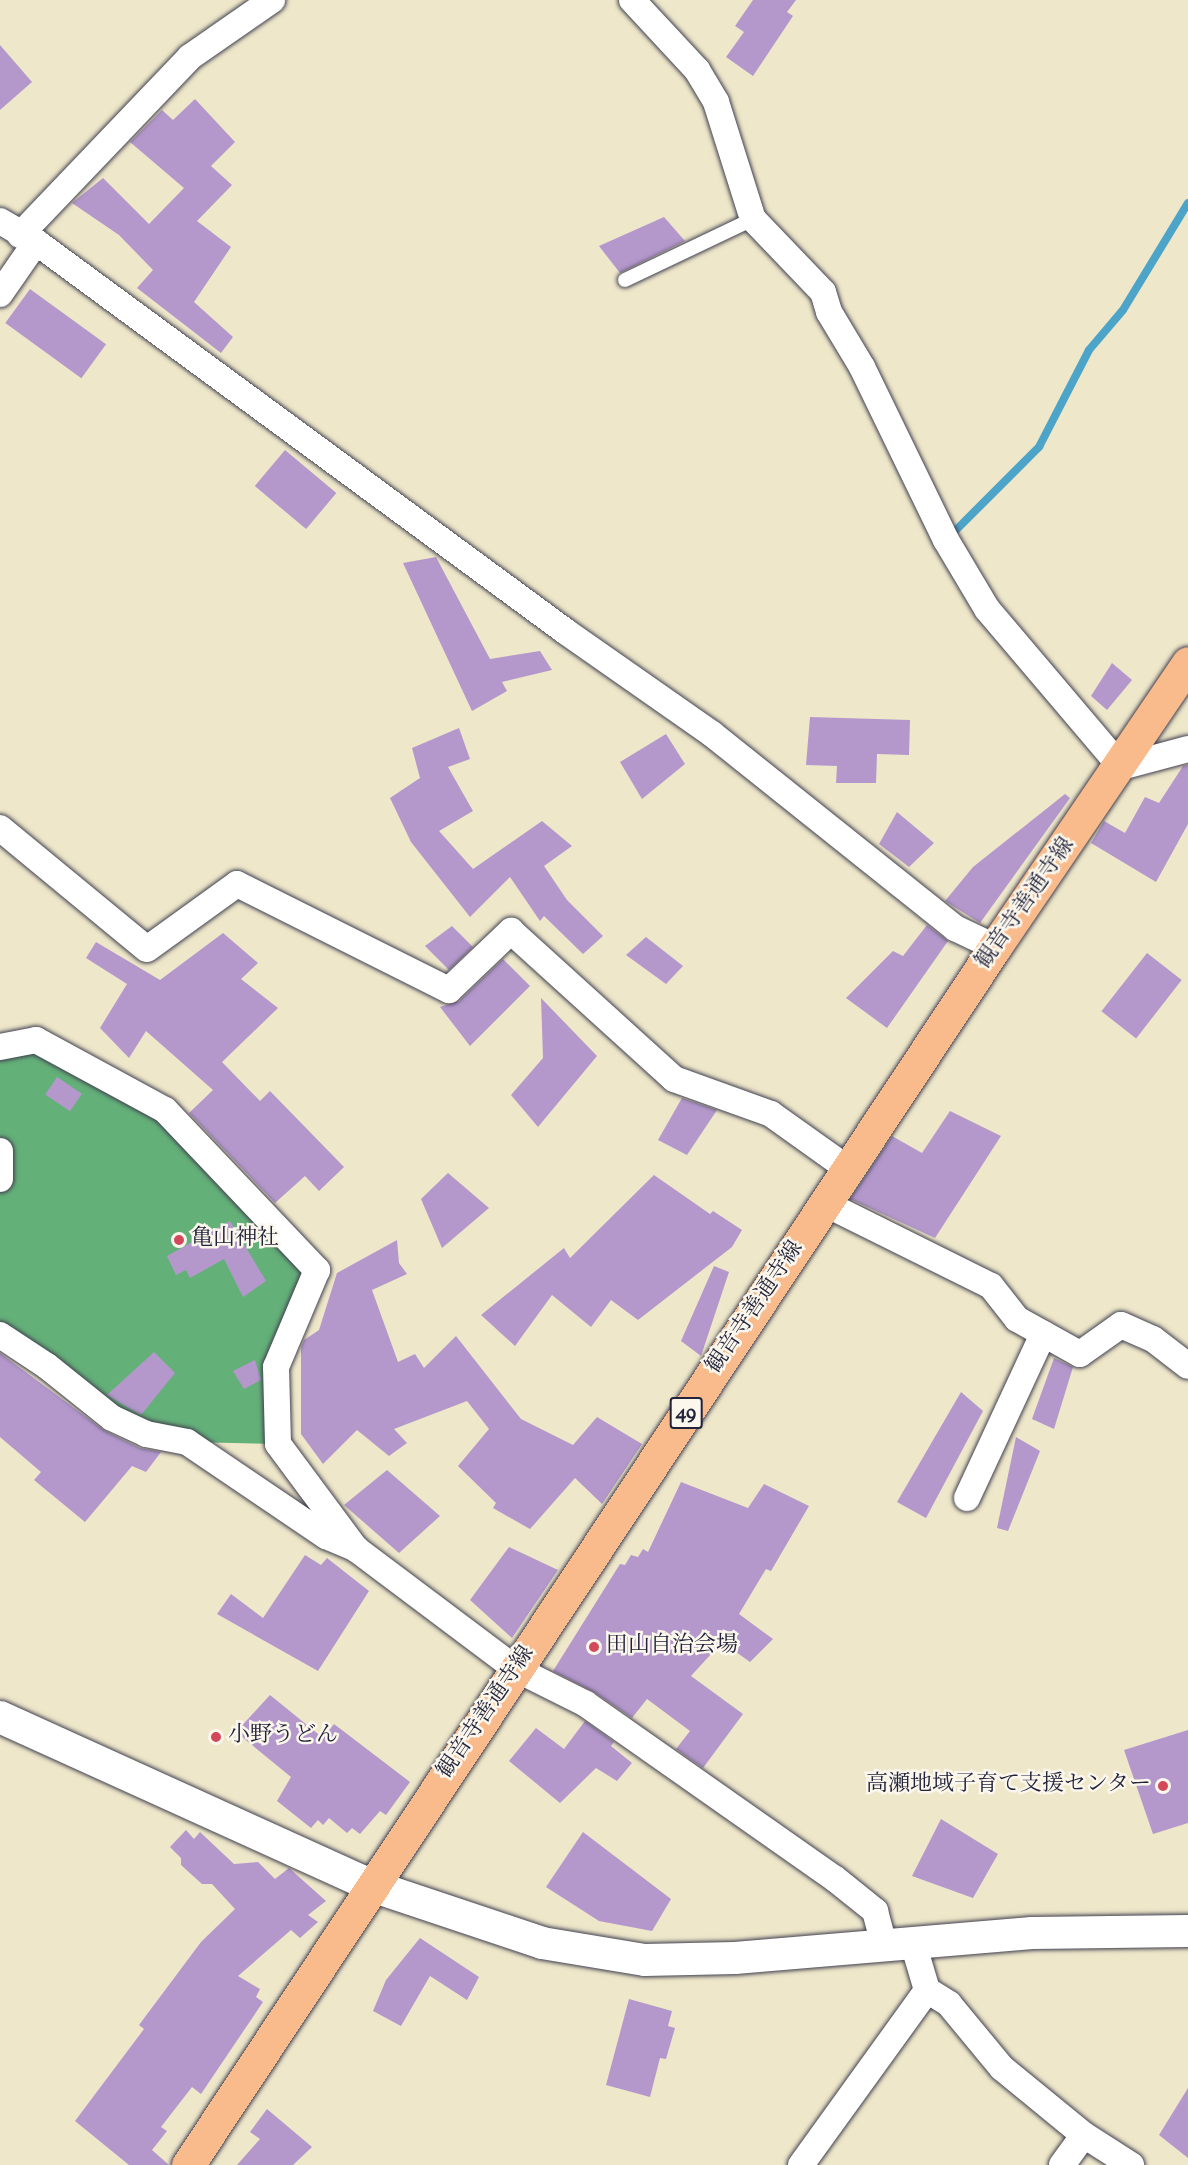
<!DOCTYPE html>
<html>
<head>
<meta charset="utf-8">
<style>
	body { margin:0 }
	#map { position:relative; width:1188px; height:2165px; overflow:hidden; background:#eee7ca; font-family:"Sorts Mill Goudy","Noto Serif JP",serif }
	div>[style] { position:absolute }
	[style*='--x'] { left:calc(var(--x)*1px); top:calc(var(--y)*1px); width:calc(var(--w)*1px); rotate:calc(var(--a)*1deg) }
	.forest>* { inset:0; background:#64b079 }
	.stream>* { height:8px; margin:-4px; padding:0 4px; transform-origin:4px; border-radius:4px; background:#4da4c9 }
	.building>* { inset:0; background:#b498cc; transform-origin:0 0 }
	.roads { filter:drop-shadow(0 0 2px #414050) drop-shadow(0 0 2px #414050) }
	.service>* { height:14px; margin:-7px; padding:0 7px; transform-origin:7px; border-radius:7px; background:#fff }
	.minor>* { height:26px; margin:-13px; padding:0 13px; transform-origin:13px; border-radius:13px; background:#fff }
	.tertiary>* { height:32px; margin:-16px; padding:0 16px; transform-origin:16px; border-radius:16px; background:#fff }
	.primary>* { height:33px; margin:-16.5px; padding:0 16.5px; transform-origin:16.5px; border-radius:16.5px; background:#fabb8c }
	.dots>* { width:16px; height:16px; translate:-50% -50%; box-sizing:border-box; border:3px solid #fbf7ec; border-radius:50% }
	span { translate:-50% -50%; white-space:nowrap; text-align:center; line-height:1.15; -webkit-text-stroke:5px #fbf7ec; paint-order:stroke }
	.shield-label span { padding:2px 4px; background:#fbf7ec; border:2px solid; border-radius:4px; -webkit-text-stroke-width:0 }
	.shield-label { font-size:21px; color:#22223b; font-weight:700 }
	.street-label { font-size:22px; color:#22223b }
	.poi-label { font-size:22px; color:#22223b }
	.left { translate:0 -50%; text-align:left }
	.right { translate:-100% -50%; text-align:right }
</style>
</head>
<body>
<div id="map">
	<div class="forest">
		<i style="clip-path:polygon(36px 1040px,165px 1110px,317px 1270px,276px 1367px,278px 1444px,187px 1442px,146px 1434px,0 1335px,0 1047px)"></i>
	</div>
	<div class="stream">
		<i style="--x:948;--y:538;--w:129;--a:-45"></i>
		<i style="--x:1039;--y:447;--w:109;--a:-62.7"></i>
		<i style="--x:1089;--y:350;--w:52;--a:-49.6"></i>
		<i style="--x:1123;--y:310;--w:125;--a:-58.7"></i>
	</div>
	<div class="building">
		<i style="clip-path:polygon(753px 0,796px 0,787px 12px,793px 16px,753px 76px,726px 57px,744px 32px,735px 26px)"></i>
		<i style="clip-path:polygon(0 45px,32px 82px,0 110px)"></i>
		<i style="clip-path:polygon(195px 99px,235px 142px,211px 166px,232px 185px,197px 221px,231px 247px,194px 302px,233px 337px,221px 353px,137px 288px,153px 270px,119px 235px,72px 203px,103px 178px,149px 224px,184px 188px,130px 142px,162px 110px,173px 120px)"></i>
		<i style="clip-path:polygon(664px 217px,685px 241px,620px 273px,599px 246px)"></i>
		<i style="left:30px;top:289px;width:94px;height:42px;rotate:36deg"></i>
		<i style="left:285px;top:450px;width:67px;height:47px;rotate:40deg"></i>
		<i style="clip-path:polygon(436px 557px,490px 659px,540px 651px,552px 670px,502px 682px,507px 691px,472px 711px,403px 563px)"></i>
		<i style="clip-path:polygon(1112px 663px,1132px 680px,1107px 710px,1091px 696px)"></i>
		<i style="clip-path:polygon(810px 717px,910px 720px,909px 755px,877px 754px,876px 783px,836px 783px,837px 766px,806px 765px)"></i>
		<i style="clip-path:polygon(459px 728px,470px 759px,448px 767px,473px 811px,439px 831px,473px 869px,542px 821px,572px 846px,544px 866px,567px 900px,603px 936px,583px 954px,544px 916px,540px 921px,510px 877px,470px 917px,411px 842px,390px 798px,420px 778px,412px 748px)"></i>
		<i style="clip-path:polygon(666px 734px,685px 764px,642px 799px,620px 762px)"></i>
		<i style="clip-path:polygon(1188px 765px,1188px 824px,1156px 882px,1091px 843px,1104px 821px,1125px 833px,1145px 797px,1159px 803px,1183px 766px)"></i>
		<i style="clip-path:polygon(1065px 794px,1070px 798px,980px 923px,945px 901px,973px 867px)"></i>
		<i style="clip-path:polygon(897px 812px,934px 843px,909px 867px,879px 844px)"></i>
		<i style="clip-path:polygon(927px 925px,948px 941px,887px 1028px,846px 998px,893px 951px,903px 956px)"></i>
		<i style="clip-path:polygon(452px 926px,473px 947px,449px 970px,425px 946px)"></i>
		<i style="clip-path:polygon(223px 933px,258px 963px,241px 979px,278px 1008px,222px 1062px,260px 1101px,270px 1091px,344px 1167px,319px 1191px,305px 1176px,275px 1203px,189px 1113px,213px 1090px,146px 1031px,129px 1058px,100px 1028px,127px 984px,86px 958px,96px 942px,160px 980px)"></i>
		<i style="clip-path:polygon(646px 937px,683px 966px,666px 984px,626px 955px)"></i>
		<i style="left:1147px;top:953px;width:44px;height:74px;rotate:38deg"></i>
		<i style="clip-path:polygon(503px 959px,530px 986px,470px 1046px,440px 1007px,459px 1001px)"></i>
		<i style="clip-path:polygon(541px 998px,597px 1056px,538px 1127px,511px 1095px,543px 1058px)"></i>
		<i style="left:57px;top:1077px;width:30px;height:21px;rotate:34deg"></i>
		<i style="clip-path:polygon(682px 1098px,717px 1110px,687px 1155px,658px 1140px)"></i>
		<i style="clip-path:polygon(950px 1111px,1001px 1136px,935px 1238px,850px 1199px,892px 1136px,922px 1153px)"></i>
		<i style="clip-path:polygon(448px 1173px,489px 1208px,442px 1248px,421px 1199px)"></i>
		<i style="clip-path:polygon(654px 1175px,710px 1214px,713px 1211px,742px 1230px,732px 1247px,638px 1320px,611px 1300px,591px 1327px,552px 1295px,515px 1346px,481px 1315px,564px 1248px,570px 1258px)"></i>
		<i style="clip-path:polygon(230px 1221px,266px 1281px,243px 1297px,224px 1259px,190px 1278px,186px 1270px,176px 1275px,167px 1256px)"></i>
		<i style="clip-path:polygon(397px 1240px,399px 1263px,407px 1274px,372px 1290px,398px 1362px,415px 1354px,424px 1368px,456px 1336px,521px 1419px,573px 1445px,597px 1417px,642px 1444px,602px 1504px,575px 1478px,530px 1529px,493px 1508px,496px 1503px,458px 1466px,489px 1429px,467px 1401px,394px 1429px,407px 1443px,389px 1456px,357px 1430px,323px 1464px,301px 1434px,301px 1347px,304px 1340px,319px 1330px,337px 1273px)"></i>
		<i style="clip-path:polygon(714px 1266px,729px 1272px,701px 1356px,681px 1341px)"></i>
		<i style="clip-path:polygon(154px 1352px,175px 1373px,141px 1415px,107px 1395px)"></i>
		<i style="clip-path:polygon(0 1353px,105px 1431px,140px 1448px,161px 1452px,146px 1472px,132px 1466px,85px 1522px,34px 1480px,41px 1472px,0 1437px)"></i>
		<i style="clip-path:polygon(1054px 1358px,1073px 1367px,1054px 1429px,1032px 1419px)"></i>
		<i style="clip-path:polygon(255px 1360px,261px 1380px,244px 1389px,233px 1371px)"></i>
		<i style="clip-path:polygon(961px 1392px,983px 1411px,926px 1518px,897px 1502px)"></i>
		<i style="clip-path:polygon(1016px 1437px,1040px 1451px,1008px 1531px,997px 1528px)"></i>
		<i style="clip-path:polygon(387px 1470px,440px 1516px,399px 1553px,344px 1505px)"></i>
		<i style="clip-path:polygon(681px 1482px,748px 1508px,764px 1484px,809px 1506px,771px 1571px,766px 1569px,739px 1614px,773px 1639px,750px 1662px,722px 1642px,691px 1676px,743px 1714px,703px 1768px,676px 1749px,690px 1731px,647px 1699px,632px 1718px,594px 1692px,553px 1671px,620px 1564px,625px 1565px,631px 1555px,638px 1557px,643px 1549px,648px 1552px)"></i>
		<i style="clip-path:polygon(509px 1547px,558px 1570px,512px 1638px,470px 1600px)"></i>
		<i style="clip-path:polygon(305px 1555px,321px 1565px,327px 1558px,369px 1591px,318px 1671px,217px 1614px,231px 1594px,263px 1618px)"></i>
		<i style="clip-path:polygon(270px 1695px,323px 1738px,334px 1724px,410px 1782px,386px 1815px,380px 1811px,360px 1834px,352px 1828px,347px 1833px,329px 1818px,323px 1825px,318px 1820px,311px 1828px,277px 1801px,291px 1777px,236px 1732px)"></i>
		<i style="clip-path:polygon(585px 1721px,614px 1742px,611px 1746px,632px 1763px,617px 1781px,596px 1768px,560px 1803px,509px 1761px,536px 1728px,564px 1749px)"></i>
		<i style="clip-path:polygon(1188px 1730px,1188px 1823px,1153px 1834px,1124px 1750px)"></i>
		<i style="clip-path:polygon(941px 1819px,998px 1854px,973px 1898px,912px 1876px)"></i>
		<i style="clip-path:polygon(186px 1830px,194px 1839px,200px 1832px,234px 1864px,258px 1862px,275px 1879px,289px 1868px,326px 1901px,308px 1915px,318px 1922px,300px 1938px,291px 1930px,238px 1976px,260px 1989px,256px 1997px,263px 2002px,201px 2094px,192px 2087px,161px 2127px,167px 2131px,152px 2150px,169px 2165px,129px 2165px,75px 2121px,144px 2029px,139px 2025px,201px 1942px,235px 1909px,212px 1884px,202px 1884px,181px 1865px,181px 1858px,170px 1847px)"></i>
		<i style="clip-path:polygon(583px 1832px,671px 1899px,652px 1931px,599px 1921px,546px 1887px)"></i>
		<i style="clip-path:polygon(420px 1938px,479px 1977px,467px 2000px,430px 1976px,401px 2026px,373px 2011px,386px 1980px)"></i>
		<i style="clip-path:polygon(629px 1999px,672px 2011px,668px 2026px,675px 2028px,666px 2059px,660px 2058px,650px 2097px,606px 2085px)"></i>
		<i style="clip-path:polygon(1188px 2088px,1188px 2158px,1159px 2135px)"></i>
		<i style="clip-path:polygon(267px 2109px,312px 2147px,293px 2165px,237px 2165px,260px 2139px,250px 2132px)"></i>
	</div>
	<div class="roads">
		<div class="service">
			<i style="--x:625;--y:280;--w:142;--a:-25.5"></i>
		</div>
		<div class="minor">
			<i style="--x:632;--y:0;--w:96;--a:47.1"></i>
			<i style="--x:697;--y:70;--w:37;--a:59"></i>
			<i style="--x:716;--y:102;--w:123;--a:72.5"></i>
			<i style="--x:753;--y:219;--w:101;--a:46.2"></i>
			<i style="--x:823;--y:292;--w:21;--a:73"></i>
			<i style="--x:829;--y:312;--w:64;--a:59"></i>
			<i style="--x:862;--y:367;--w:192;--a:64.1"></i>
			<i style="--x:946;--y:540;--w:80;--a:59.3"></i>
			<i style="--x:987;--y:609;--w:207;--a:49.7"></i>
			<i style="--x:1121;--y:767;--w:69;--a:-15"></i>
			<i style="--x:0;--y:221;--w:42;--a:30.3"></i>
			<i style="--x:36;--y:242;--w:657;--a:36.33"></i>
			<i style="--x:565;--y:631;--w:179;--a:35"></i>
			<i style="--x:712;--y:734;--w:311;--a:38.6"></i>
			<i style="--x:955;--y:928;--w:44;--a:25.4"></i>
			<i style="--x:20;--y:235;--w:246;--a:-46.3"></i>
			<i style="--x:190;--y:57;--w:100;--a:-34.8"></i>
			<i style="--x:0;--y:294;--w:63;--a:-55.3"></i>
			<i style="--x:0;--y:828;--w:190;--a:39.5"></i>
			<i style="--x:147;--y:949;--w:111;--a:-35.8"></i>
			<i style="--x:237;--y:884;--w:237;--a:26.6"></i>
			<i style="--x:449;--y:990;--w:86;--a:-43.6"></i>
			<i style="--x:511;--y:931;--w:220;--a:42.2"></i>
			<i style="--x:674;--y:1079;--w:103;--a:19.8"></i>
			<i style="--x:771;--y:1114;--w:95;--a:35.5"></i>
			<i style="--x:0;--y:1047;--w:37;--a:-11"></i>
			<i style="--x:36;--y:1040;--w:147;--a:28.5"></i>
			<i style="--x:165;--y:1110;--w:221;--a:46.5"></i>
			<i style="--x:317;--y:1270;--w:105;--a:112.9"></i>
			<i style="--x:276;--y:1367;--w:77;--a:88.5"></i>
			<i style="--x:278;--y:1444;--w:131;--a:53.4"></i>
			<i style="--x:356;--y:1549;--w:200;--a:36.9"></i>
			<i style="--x:516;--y:1669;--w:78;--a:26.6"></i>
			<i style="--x:586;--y:1704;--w:303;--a:35.1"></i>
			<i style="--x:834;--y:1878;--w:53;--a:38.8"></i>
			<i style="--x:875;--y:1911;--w:35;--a:75"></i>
			<i style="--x:0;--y:1151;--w:28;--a:90"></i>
			<i style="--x:826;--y:1204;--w:184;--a:26.4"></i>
			<i style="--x:991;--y:1286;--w:42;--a:51.8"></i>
			<i style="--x:1017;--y:1319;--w:72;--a:29.1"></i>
			<i style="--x:1080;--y:1354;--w:50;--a:-35.3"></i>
			<i style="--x:1121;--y:1325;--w:35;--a:24"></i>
			<i style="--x:1153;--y:1339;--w:44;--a:37.6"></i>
			<i style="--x:0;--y:1335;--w:56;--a:33.4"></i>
			<i style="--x:47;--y:1366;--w:83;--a:38.7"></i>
			<i style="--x:112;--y:1418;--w:38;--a:25"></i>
			<i style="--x:146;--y:1434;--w:42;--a:11"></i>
			<i style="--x:187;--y:1442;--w:168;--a:34.1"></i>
			<i style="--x:326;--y:1536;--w:33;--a:23"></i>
			<i style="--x:967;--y:1498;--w:181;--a:-65.1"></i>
			<i style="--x:913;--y:1943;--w:49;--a:73.4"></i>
			<i style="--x:927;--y:1990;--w:26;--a:32"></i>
			<i style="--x:949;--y:2004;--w:83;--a:50.4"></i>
			<i style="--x:1002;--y:2068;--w:106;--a:39.3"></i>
			<i style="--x:1084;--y:2135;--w:56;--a:32.6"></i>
			<i style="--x:801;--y:2165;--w:216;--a:-54.2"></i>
			<i style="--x:1062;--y:2165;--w:37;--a:-54"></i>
		</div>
		<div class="tertiary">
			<i style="--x:0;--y:1717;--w:409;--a:24.4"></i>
			<i style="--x:372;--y:1886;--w:179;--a:18.5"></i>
			<i style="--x:542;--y:1943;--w:104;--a:9.4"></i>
			<i style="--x:645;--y:1960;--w:90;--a:-1.3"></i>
			<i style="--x:735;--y:1958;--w:298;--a:-4.8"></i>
			<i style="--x:1032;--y:1933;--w:156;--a:-0.7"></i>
		</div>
		<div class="primary">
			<i style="--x:188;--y:2165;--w:1461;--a:-56.47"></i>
			<i style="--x:995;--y:947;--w:343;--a:-55.8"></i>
		</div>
	</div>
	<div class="dots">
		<i style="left:179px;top:1240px;background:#d1495b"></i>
		<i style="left:594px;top:1647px;background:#d1495b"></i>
		<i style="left:216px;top:1737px;background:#d1495b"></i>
		<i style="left:1163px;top:1786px;background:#d1495b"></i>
	</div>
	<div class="shield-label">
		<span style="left:686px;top:1413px">49</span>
	</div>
	<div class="street-label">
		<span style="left:1026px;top:904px;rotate:-55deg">観音寺善通寺線</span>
		<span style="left:756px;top:1308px;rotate:-56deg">観音寺善通寺線</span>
		<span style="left:487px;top:1713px;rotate:-56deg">観音寺善通寺線</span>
	</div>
	<div class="poi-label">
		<span class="left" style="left:191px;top:1240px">亀山神社</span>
		<span class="left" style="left:606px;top:1647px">田山自治会場</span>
		<span class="left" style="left:228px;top:1737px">小野うどん</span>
		<span class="right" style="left:1151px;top:1786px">高瀬地域子育て支援センター</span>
	</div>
</div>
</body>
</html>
